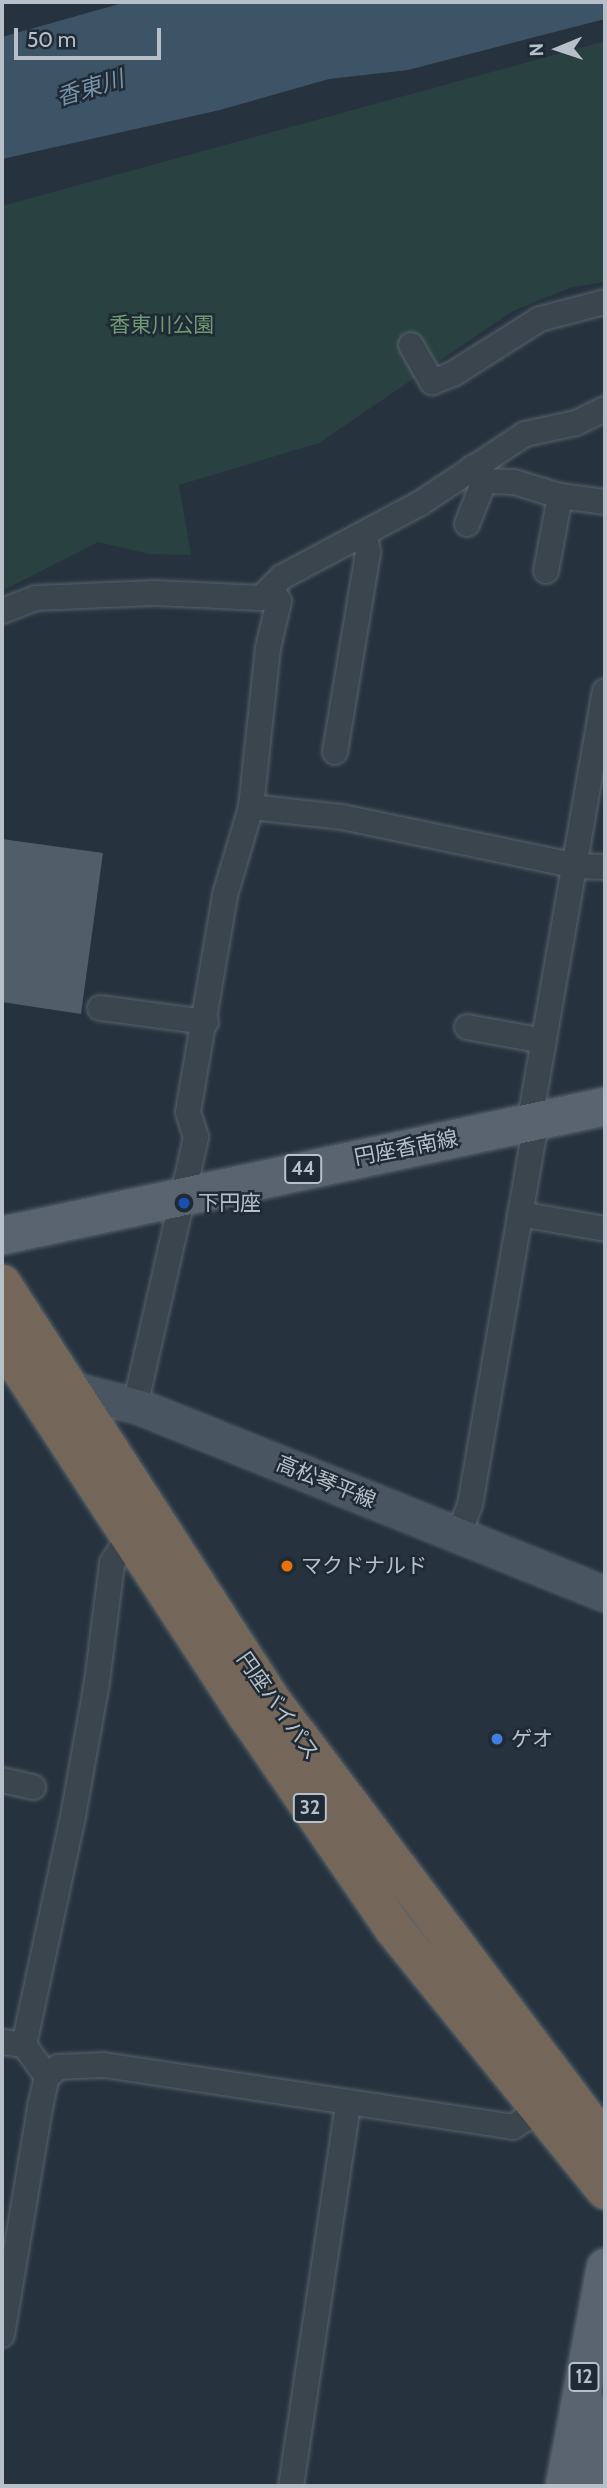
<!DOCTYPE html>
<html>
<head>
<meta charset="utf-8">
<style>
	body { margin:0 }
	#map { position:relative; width:607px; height:2488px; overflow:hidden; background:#26333e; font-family:Cabin,"Noto Sans JP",sans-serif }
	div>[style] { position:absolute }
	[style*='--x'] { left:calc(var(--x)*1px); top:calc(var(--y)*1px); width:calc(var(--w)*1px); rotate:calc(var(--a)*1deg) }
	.green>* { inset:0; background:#294140 }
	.water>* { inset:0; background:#3d5366 }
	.building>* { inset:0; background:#505e69 }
	.roads { filter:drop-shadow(0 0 2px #58636c) drop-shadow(0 0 2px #58636c) }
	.street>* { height:24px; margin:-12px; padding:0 12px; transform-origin:12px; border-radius:12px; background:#3a454e }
	.secondary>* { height:33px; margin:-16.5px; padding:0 16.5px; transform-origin:16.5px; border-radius:16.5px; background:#495561 }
	.primary>* { height:37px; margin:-18.5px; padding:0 18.5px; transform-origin:18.5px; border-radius:18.5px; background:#59646e }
	.highway>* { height:38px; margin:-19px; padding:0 19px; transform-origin:19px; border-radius:19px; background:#746658 }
	.dots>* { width:19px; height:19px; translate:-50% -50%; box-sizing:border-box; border:4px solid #1f2a34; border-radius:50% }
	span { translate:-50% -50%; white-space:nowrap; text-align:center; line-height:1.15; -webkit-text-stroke:5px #1f2a34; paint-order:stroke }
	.shield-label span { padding:2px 5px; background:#1f2a34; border:2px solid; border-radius:5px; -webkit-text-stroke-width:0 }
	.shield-label { font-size:19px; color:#b7c0c9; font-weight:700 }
	.park-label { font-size:21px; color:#6f9974 }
	.street-label { font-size:21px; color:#b7c0c9 }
	.poi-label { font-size:21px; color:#b7c0c9 }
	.left { translate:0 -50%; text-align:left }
	.water-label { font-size:23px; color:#7994aa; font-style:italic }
	.frame { position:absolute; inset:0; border:4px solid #b7c0c9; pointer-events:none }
	.north { position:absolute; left:523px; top:14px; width:70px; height:70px; -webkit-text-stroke:5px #1f2a34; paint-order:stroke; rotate:268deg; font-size:19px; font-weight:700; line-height:28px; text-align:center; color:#b7c0c9 }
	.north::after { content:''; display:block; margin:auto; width:24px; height:32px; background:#b7c0c9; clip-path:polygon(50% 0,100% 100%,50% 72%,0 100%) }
	.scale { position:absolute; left:14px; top:28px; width:147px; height:32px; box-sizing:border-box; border:4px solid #b7c0c9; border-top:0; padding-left:9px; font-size:21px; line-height:24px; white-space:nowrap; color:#b7c0c9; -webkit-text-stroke:5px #1f2a34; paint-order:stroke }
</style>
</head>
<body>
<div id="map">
	<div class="green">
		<i style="clip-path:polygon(605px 41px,605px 282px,572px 287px,513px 311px,319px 443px,179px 485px,191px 555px,149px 554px,98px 542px,2px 591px,2px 206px)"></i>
	</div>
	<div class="water">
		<i style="clip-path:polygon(126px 2px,605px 2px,605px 19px,408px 70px,329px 79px,220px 110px,2px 159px,2px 37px)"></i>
	</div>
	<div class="building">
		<i style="clip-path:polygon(2px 839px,103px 853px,81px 1014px,2px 1002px)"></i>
	</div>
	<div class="roads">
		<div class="street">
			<i style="--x:411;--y:345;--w:43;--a:60.4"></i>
			<i style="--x:432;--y:382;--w:22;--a:-21"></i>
			<i style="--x:453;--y:374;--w:103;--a:-32.3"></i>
			<i style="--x:540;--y:319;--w:67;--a:-14.7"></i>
			<i style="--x:473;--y:467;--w:18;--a:52"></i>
			<i style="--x:484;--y:481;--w:30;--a:2"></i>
			<i style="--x:514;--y:482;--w:48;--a:16.9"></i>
			<i style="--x:560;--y:496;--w:45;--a:7.6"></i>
			<i style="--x:467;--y:524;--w:46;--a:-68.4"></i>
			<i style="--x:546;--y:571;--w:76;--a:-79.4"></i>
			<i style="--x:2;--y:611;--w:36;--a:-21"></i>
			<i style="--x:36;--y:598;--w:119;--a:-2.4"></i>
			<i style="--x:155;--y:593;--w:106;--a:2.7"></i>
			<i style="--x:261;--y:598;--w:30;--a:-45"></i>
			<i style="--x:282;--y:577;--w:155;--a:-28.1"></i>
			<i style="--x:419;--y:504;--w:127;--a:-33.4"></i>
			<i style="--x:525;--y:434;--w:52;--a:-12.2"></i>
			<i style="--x:576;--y:423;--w:32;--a:-26"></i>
			<i style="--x:335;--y:752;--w:202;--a:-80.6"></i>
			<i style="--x:368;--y:553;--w:20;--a:-99"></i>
			<i style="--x:251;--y:807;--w:92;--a:6.3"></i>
			<i style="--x:342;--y:817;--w:240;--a:11.8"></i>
			<i style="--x:577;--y:866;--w:28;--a:2"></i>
			<i style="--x:100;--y:1008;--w:107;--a:7.5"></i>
			<i style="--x:467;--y:1027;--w:78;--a:10.3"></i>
			<i style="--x:520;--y:1214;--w:86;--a:10"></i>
			<i style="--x:135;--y:1406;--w:276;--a:-77.2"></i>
			<i style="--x:196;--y:1137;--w:26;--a:-108"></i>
			<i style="--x:188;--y:1112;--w:220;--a:-80.3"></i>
			<i style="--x:225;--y:895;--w:92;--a:-73.5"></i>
			<i style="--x:251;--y:807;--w:160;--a:-83.9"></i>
			<i style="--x:268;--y:648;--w:48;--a:-76.8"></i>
			<i style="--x:279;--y:601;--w:15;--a:-122"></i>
			<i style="--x:458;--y:1536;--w:33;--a:-69"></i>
			<i style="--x:470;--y:1505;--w:389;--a:-80.2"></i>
			<i style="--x:536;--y:1122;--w:15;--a:-106"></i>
			<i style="--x:532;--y:1108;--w:423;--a:-80.1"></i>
			<i style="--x:2;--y:1780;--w:32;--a:13"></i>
			<i style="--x:2;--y:2042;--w:22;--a:8"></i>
			<i style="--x:24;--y:2045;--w:39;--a:54"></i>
			<i style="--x:24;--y:2045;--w:239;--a:-77.9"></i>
			<i style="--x:74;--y:1811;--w:131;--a:-79.9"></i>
			<i style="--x:97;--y:1682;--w:120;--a:-82.8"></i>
			<i style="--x:112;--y:1563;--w:33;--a:-57"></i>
			<i style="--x:2;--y:2335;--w:231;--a:-80.5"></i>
			<i style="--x:40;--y:2107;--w:31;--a:-77"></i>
			<i style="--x:47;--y:2077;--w:15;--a:-42"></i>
			<i style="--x:58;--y:2067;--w:46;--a:-2.5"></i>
			<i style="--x:104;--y:2065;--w:414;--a:8.6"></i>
			<i style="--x:513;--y:2127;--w:30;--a:-33"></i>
			<i style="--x:291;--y:2486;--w:385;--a:-81.5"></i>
		</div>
		<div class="secondary">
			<i style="--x:56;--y:1397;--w:17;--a:-28"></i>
			<i style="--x:71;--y:1389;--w:71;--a:14.6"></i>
			<i style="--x:140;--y:1407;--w:501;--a:21.91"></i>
		</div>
		<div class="primary">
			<i style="--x:2;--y:1235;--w:617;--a:-12.08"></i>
			<i style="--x:564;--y:2486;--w:223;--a:-79.4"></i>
			<i style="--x:592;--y:2486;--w:73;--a:-79.8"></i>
		</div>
		<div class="highway">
			<i style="--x:2;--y:1284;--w:495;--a:57.1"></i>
			<i style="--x:271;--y:1700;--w:555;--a:52.99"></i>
			<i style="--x:2;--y:1341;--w:451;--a:56.8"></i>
			<i style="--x:249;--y:1718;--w:256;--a:55.5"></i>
			<i style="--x:394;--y:1929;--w:336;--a:51"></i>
		</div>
	</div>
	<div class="dots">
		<i style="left:184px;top:1203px;background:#1a4fb4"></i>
		<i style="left:287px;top:1566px;background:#e8710a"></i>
		<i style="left:497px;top:1739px;background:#3f7fe0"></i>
	</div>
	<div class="shield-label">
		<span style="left:303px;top:1169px">44</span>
		<span style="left:310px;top:1808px">32</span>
		<span style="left:584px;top:2377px">12</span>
	</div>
	<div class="park-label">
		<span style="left:162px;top:325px">香東川公園</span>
	</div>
	<div class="street-label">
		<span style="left:406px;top:1148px;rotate:-11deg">円座香南線</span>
		<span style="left:326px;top:1482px;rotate:22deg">高松琴平線</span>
		<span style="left:278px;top:1706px;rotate:55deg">円座バイパス</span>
	</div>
	<div class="poi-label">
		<span class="left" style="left:198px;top:1203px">下円座</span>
		<span class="left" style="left:301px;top:1566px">マクドナルド</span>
		<span class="left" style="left:511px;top:1739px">ゲオ</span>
	</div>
	<div class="water-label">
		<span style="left:90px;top:88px;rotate:-17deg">香東川</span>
	</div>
	<div class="frame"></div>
	<div class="north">N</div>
	<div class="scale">50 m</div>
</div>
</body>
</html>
